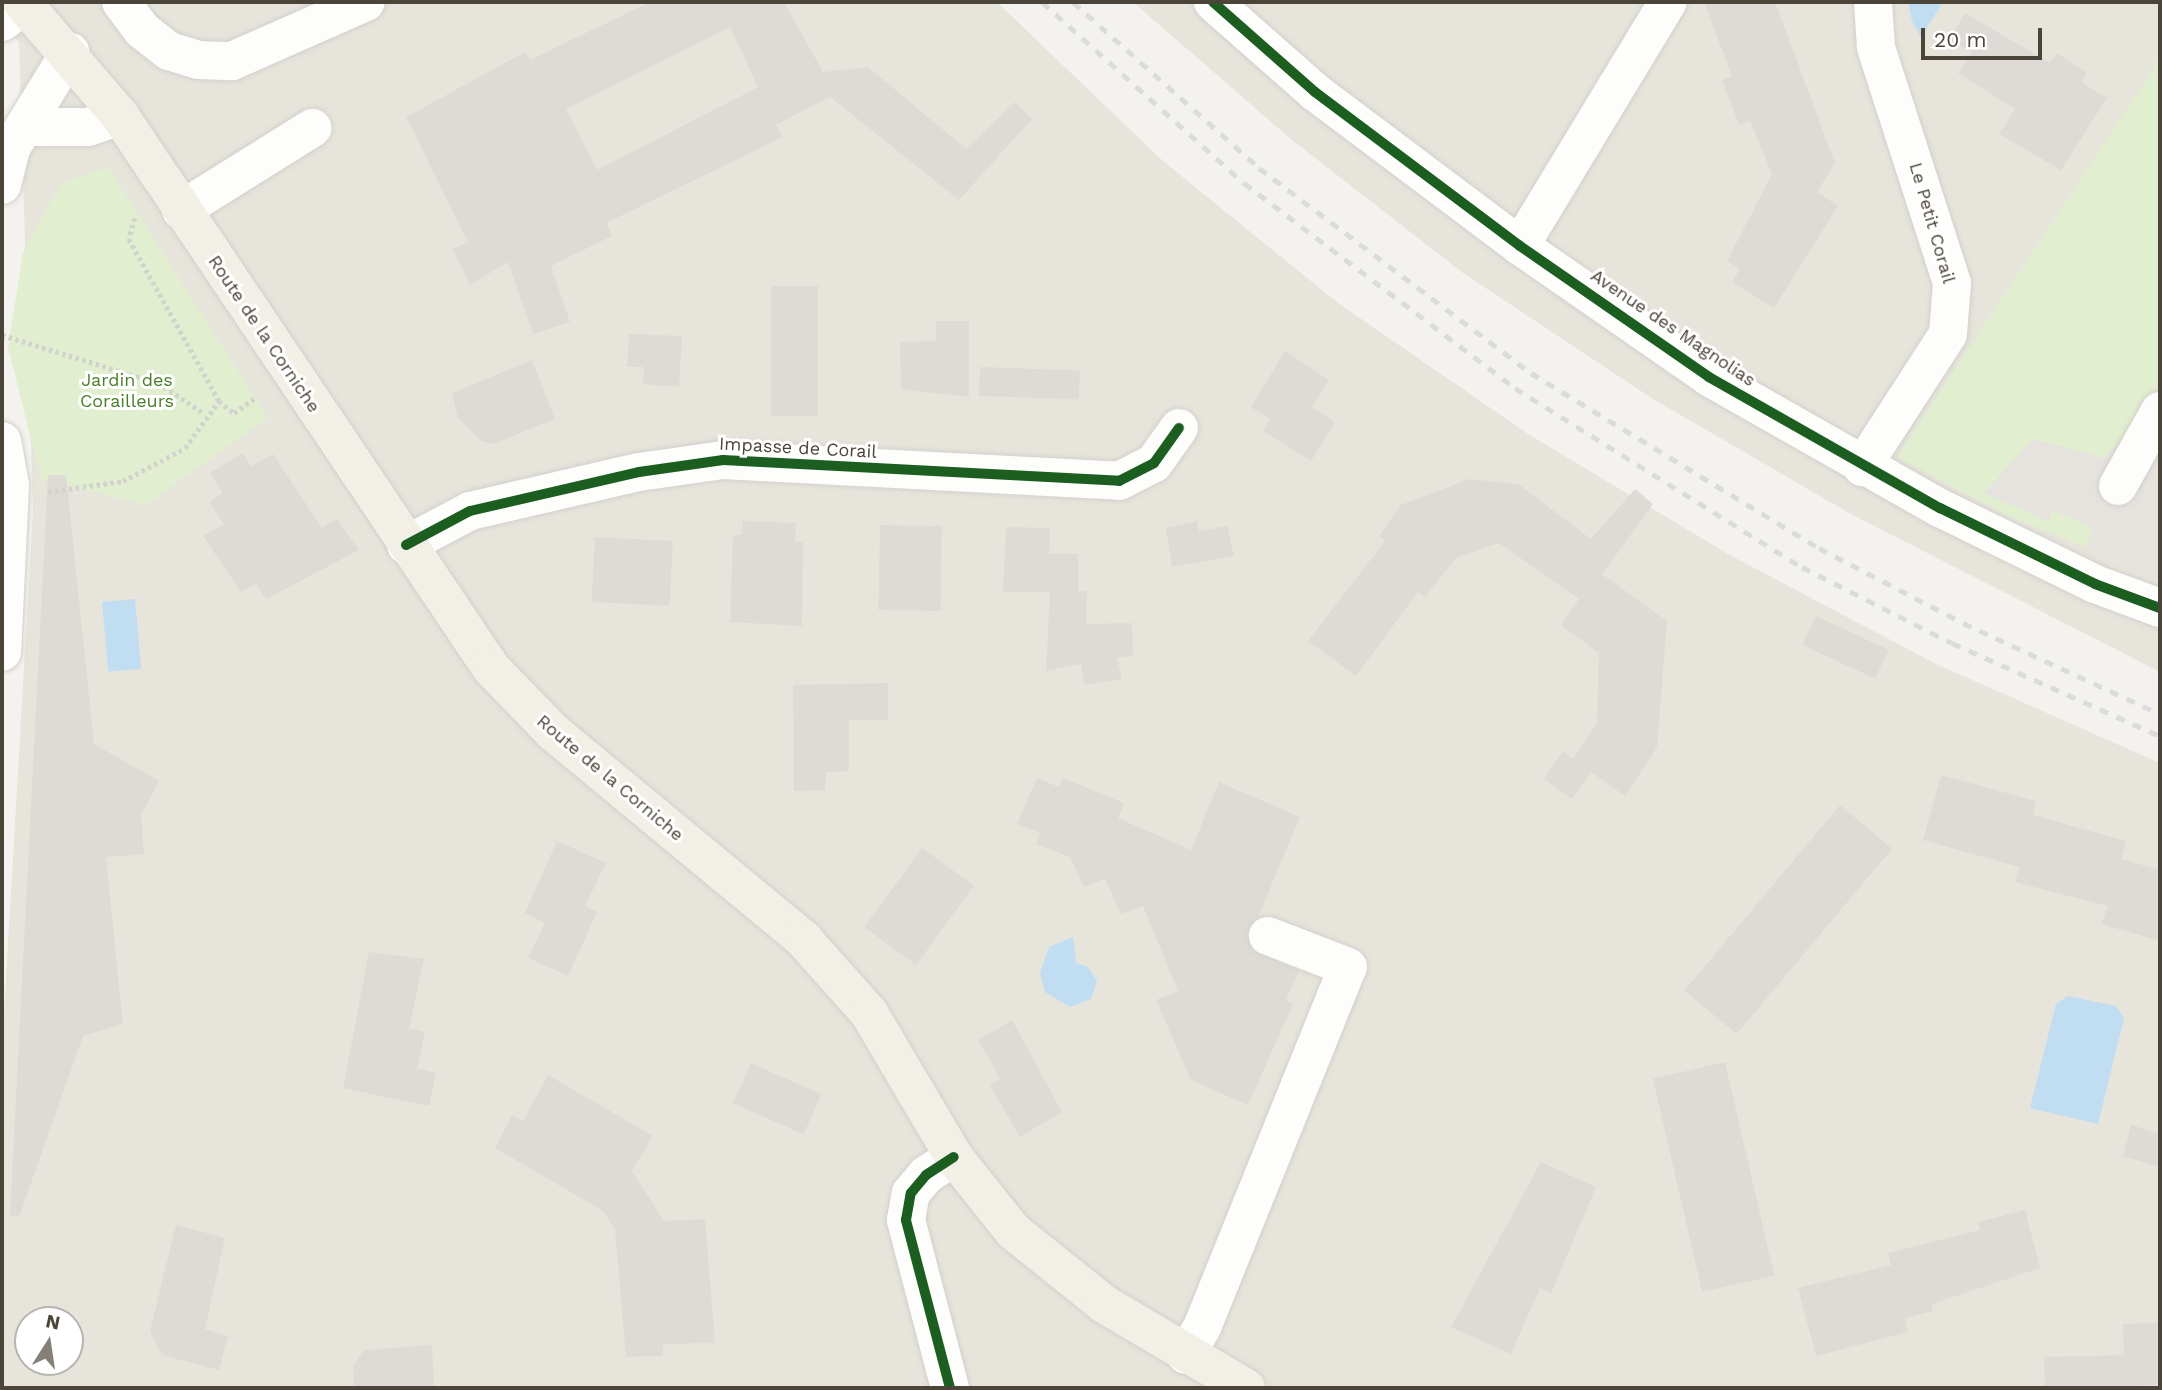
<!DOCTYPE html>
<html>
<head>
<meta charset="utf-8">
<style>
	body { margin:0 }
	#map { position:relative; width:2162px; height:1390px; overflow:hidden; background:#f4f2ee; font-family:"Work Sans",sans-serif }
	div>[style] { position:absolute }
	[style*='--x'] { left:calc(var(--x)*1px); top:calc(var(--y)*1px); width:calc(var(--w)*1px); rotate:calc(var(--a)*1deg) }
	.residential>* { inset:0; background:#e7e4dc }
	.green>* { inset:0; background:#e1eecf }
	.parking>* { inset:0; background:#e6e3df }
	.water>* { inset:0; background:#c0ddf1; transform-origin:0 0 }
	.building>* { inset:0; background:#dedbd6; transform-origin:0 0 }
	.path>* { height:4.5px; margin-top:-2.25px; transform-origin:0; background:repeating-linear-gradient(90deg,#d3d2cc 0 3.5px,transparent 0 7px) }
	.roads { filter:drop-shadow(0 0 2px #d2d0cb) drop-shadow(0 0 2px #d2d0cb) }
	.minor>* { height:38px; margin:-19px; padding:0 19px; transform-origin:19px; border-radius:19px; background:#fdfdfc }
	.major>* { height:38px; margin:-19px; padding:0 19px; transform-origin:19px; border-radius:19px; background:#f2efe6 }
	.rail>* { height:5px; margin-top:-2.5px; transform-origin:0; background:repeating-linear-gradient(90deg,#dbdbda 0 9px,transparent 0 18px) }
	.cycleway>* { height:10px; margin:-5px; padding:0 5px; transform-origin:5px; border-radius:5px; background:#1b5e20 }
	span { translate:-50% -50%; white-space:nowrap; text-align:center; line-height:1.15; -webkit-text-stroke:6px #fff; paint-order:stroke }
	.street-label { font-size:18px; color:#4b4439 }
	.park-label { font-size:18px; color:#4a7f2a }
	.frame { position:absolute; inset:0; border:4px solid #4b4439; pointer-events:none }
	.north { position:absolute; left:14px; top:1306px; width:70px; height:70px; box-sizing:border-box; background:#fff; border:2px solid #b7b4b0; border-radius:50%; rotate:12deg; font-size:19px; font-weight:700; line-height:28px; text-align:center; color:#4b4439 }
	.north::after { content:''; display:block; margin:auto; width:24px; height:32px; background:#868178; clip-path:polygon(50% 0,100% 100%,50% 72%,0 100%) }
	.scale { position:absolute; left:1921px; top:28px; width:121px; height:32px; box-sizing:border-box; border:4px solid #4b4439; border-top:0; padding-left:9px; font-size:21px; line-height:24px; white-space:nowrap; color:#4b4439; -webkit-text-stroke:5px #fff; paint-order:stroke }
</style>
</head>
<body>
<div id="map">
	<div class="residential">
		<i style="clip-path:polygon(evenodd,2px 2px,997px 2px,1163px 161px,1338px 303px,1528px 434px,1728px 554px,1936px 664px,2160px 763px,2160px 1388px,2px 1388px,2px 1048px,33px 512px,19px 42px,2px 26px,2px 2px,28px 1320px,70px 1320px,70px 1362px,28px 1362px,28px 1320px)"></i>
		<i style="clip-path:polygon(1133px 2px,2160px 2px,2160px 672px,1849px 513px,1653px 399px,1463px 273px,1292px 140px)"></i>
	</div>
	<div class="green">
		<i style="clip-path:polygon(2160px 59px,2160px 577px,2008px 516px,1897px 457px)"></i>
		<i style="clip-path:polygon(108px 167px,268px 418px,146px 505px,41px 479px,8px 347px,23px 253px,61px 183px)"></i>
	</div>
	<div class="parking">
		<i style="clip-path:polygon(2129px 432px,2160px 442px,2160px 579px,2086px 548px,2093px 528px,2053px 510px,2048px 521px,1984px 493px,2033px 439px,2104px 458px)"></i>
	</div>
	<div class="water">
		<i style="clip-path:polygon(1908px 2px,1943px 2px,1921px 37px,1912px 21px)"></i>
		<i style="left:135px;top:599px;width:70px;height:33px;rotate:85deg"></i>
		<i style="clip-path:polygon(1073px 937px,1076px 963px,1088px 967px,1097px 981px,1091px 999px,1070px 1007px,1045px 992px,1040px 973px,1049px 947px)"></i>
		<i style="clip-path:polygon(2068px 996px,2116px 1006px,2124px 1018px,2098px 1124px,2030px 1108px,2056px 1004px)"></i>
	</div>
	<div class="building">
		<i style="clip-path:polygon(evenodd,650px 2px,784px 2px,823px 72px,868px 67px,966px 149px,1015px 102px,1032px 119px,959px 200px,830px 97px,776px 125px,783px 137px,606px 223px,612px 236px,551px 266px,570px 322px,533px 334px,508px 262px,470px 285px,452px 249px,468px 242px,406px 117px,525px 52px,530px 60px,650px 2px,730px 27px,758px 87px,597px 170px,566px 109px,730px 27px)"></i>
		<i style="clip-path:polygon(1704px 2px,1775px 2px,1835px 163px,1817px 192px,1838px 206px,1774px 308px,1732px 282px,1740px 269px,1727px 261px,1772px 174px,1750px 121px,1739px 125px,1722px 80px,1732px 76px)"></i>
		<i style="clip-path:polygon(1965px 13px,2050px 63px,2057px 53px,2087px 73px,2081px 82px,2107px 98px,2061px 170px,1999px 134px,2015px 109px,1958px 73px,1972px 52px,1949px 40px)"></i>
		<i style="left:771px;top:286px;width:47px;height:130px"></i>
		<i style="clip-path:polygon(936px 321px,969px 321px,969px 397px,901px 389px,900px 342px,936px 341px)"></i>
		<i style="clip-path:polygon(629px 334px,682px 336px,679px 387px,643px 384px,644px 367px,627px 367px)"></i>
		<i style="clip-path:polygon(1285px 351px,1329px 380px,1312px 407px,1335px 422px,1311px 461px,1263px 431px,1270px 419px,1251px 407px)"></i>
		<i style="clip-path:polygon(532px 360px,555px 419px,493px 444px,481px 441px,458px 418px,452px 393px)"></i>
		<i style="left:980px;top:367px;width:100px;height:29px;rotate:2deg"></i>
		<i style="clip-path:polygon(243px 453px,251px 466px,273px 454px,322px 528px,337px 519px,359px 550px,266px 599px,256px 584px,241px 592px,203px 536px,224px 524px,209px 502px,223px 493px,210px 473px)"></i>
		<i style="clip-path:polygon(48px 475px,66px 475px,94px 744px,159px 781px,141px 815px,144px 854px,106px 857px,123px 1024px,83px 1036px,19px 1217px,10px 1215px)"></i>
		<i style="clip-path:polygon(1469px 479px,1518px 484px,1591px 539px,1635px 489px,1653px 504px,1602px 574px,1667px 621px,1657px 747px,1625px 796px,1584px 767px,1591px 772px,1572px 799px,1544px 779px,1563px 751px,1573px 759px,1597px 723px,1599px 653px,1561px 625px,1579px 599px,1499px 543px,1456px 558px,1425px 597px,1418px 592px,1356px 676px,1308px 641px,1385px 541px,1379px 536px,1401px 505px)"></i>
		<i style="clip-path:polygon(743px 521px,796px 523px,795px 541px,803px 542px,802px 626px,730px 622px,733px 535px,741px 535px)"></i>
		<i style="clip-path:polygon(1197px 521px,1199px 531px,1227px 526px,1234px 556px,1172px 567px,1166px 528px)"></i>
		<i style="left:880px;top:525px;width:62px;height:85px;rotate:1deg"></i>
		<i style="clip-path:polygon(1006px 527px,1050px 528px,1049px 554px,1078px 554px,1078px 591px,1087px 591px,1086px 624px,1132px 623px,1133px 655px,1117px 658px,1122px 679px,1084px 685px,1081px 664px,1046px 671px,1050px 592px,1003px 592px)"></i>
		<i style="left:595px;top:537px;width:78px;height:65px;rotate:3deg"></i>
		<i style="left:1816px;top:616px;width:80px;height:32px;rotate:25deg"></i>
		<i style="clip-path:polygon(888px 683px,888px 720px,849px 720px,849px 771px,826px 772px,825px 790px,794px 791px,793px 685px)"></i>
		<i style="clip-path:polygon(1941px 775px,2036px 801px,2033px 815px,2126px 841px,2121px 859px,2160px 870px,2160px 941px,2101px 924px,2108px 906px,2015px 882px,2019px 867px,1923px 840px)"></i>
		<i style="clip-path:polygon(1037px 778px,1059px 787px,1063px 778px,1124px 803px,1118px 818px,1191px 850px,1219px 782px,1300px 817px,1258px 917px,1247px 929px,1251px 950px,1299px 971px,1286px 1000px,1293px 1004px,1248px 1105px,1191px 1080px,1156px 1000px,1178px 991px,1143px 906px,1121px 914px,1105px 879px,1084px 887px,1070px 857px,1036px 844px,1040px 833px,1017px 824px)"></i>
		<i style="left:1840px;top:805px;width:68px;height:242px;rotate:40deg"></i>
		<i style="clip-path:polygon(557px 841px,606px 863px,585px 906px,597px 912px,568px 976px,528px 958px,545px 923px,525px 913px)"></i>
		<i style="left:922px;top:848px;width:64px;height:98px;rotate:36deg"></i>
		<i style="clip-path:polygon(369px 952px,424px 959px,409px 1028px,425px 1032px,417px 1068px,436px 1073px,429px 1106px,343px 1088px)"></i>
		<i style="clip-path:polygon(1012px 1020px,1062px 1112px,1020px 1137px,990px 1085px,1000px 1078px,978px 1040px)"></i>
		<i style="left:1725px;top:1062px;width:219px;height:74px;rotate:77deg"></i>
		<i style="left:751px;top:1063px;width:77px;height:44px;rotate:24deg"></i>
		<i style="clip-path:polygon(548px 1075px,653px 1136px,632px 1171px,664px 1221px,705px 1219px,715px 1343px,663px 1344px,663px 1356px,626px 1357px,615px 1230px,603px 1211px,495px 1148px,512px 1115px,523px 1121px)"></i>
		<i style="clip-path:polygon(2131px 1125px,2160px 1134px,2160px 1167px,2123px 1156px)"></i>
		<i style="clip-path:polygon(1541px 1162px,1596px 1187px,1551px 1293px,1540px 1288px,1511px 1354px,1451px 1327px)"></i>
		<i style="clip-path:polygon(2025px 1210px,2040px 1268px,1932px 1304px,1933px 1311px,1905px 1318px,1908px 1332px,1816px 1356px,1798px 1288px,1891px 1265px,1888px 1253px,1980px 1230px,1978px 1222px)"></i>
		<i style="clip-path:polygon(176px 1225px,225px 1238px,205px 1329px,228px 1336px,219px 1370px,162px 1355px,150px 1331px)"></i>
		<i style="clip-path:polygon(2160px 1322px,2160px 1385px,2045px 1388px,2044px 1357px,2124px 1355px,2123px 1324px)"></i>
		<i style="clip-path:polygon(432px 1345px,434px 1388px,354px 1388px,353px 1366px,364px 1350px)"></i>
	</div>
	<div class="path">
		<i style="--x:135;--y:218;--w:22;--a:106"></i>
		<i style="--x:129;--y:239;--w:185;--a:60.9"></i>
		<i style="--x:219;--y:401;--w:19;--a:39"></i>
		<i style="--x:234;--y:413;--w:26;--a:-36"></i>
		<i style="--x:2;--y:335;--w:163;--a:17.1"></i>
		<i style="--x:158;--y:383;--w:56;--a:33.4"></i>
		<i style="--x:48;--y:492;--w:76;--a:-8.3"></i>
		<i style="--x:123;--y:481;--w:70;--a:-28"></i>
		<i style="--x:185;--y:448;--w:58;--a:-54.1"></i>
	</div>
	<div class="roads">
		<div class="minor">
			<i style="--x:121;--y:2;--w:35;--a:53"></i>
			<i style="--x:142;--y:30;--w:34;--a:38"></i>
			<i style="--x:169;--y:51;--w:30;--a:17"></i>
			<i style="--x:198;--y:60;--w:34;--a:2"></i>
			<i style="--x:232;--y:61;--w:146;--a:-23.8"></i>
			<i style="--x:1213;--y:2;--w:136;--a:41.4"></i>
			<i style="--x:1315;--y:92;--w:256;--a:36.9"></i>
			<i style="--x:1520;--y:246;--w:230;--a:34.7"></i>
			<i style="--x:1709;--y:377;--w:266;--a:29.6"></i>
			<i style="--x:1940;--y:508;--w:173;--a:26.1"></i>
			<i style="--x:2095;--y:584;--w:69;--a:20.3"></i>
			<i style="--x:2;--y:22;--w:29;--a:-36"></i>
			<i style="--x:27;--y:127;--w:61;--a:0"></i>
			<i style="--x:88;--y:127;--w:34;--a:-19"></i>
			<i style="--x:2;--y:185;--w:38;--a:-76"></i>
			<i style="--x:11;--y:148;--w:113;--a:-58.4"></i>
			<i style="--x:181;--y:210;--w:155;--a:-32"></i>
			<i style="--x:1520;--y:246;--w:285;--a:-58.8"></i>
			<i style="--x:2;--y:441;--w:45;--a:79.7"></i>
			<i style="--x:10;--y:485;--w:167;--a:92.7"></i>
			<i style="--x:1862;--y:467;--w:158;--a:-57.1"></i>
			<i style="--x:1948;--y:334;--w:51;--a:-85.5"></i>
			<i style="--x:1952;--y:283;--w:248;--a:-107.9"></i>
			<i style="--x:1876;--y:47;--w:45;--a:-93.8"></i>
			<i style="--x:2118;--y:486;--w:86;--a:-60.8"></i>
			<i style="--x:406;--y:545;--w:72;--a:-28"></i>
			<i style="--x:470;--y:511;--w:173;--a:-13"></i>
			<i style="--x:639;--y:472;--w:85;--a:-8.1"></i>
			<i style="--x:723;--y:460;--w:397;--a:3"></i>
			<i style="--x:1119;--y:481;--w:39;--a:-27"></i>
			<i style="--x:1154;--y:463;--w:43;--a:-54.5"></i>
			<i style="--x:1186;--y:1355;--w:34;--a:-60"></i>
			<i style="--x:1203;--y:1325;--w:386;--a:-68"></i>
			<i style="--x:1348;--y:967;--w:86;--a:-158.8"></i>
			<i style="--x:950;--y:1388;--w:174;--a:-104.7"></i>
			<i style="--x:906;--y:1220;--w:27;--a:-80"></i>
			<i style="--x:911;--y:1193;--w:23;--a:-50"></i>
			<i style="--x:926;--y:1175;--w:33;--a:-33"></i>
		</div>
		<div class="major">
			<i style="--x:22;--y:2;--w:150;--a:49.3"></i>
			<i style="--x:120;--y:116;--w:665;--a:56.09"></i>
			<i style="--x:491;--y:668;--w:89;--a:45.9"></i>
			<i style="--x:553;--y:732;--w:326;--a:39.6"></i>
			<i style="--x:804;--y:940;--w:98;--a:48.3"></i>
			<i style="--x:869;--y:1013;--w:167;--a:59.4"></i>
			<i style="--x:954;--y:1157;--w:95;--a:51.4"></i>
			<i style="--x:1013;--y:1231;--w:117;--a:38.7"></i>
			<i style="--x:1104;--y:1304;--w:165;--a:30.6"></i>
		</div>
	</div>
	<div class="rail">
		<i style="--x:1042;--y:2;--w:271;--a:41.9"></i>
		<i style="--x:1244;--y:183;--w:340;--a:37.1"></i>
		<i style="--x:1515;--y:388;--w:338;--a:32"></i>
		<i style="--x:1802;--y:567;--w:168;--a:26.9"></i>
		<i style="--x:1952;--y:643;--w:228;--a:24.1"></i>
		<i style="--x:1073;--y:2;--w:249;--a:41.7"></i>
		<i style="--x:1259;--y:168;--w:341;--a:37"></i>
		<i style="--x:1531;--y:373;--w:337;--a:31.3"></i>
		<i style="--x:1819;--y:548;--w:162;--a:27.5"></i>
		<i style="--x:1963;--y:623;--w:217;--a:24.8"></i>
	</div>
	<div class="cycleway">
		<i style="--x:1213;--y:2;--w:136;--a:41.4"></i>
		<i style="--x:1315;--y:92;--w:256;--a:36.9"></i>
		<i style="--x:1520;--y:246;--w:230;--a:34.7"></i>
		<i style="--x:1709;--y:377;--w:266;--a:29.6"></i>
		<i style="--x:1940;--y:508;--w:173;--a:26.1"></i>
		<i style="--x:2095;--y:584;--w:69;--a:20.3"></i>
		<i style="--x:406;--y:545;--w:72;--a:-28"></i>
		<i style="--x:470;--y:511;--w:173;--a:-13"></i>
		<i style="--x:639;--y:472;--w:85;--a:-8.1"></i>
		<i style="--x:723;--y:460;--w:397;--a:3"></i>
		<i style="--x:1119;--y:481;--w:39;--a:-27"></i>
		<i style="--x:1154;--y:463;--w:43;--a:-54.5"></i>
		<i style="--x:950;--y:1388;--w:174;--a:-104.7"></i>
		<i style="--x:906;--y:1220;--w:27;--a:-80"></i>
		<i style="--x:911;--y:1193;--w:23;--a:-50"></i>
		<i style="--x:926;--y:1175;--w:33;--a:-33"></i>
	</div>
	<div class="street-label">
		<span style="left:1932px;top:223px;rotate:74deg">Le Petit Corail</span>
		<span style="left:1673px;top:328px;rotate:34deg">Avenue des Magnolias</span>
		<span style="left:264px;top:334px;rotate:56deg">Route de la Corniche</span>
		<span style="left:798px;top:448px;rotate:3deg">Impasse de Corail</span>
		<span style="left:610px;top:778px;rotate:40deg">Route de la Corniche</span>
	</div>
	<div class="park-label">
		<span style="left:127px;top:391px">Jardin des<br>Corailleurs</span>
	</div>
	<div class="frame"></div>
	<div class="north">N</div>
	<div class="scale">20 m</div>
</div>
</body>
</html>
